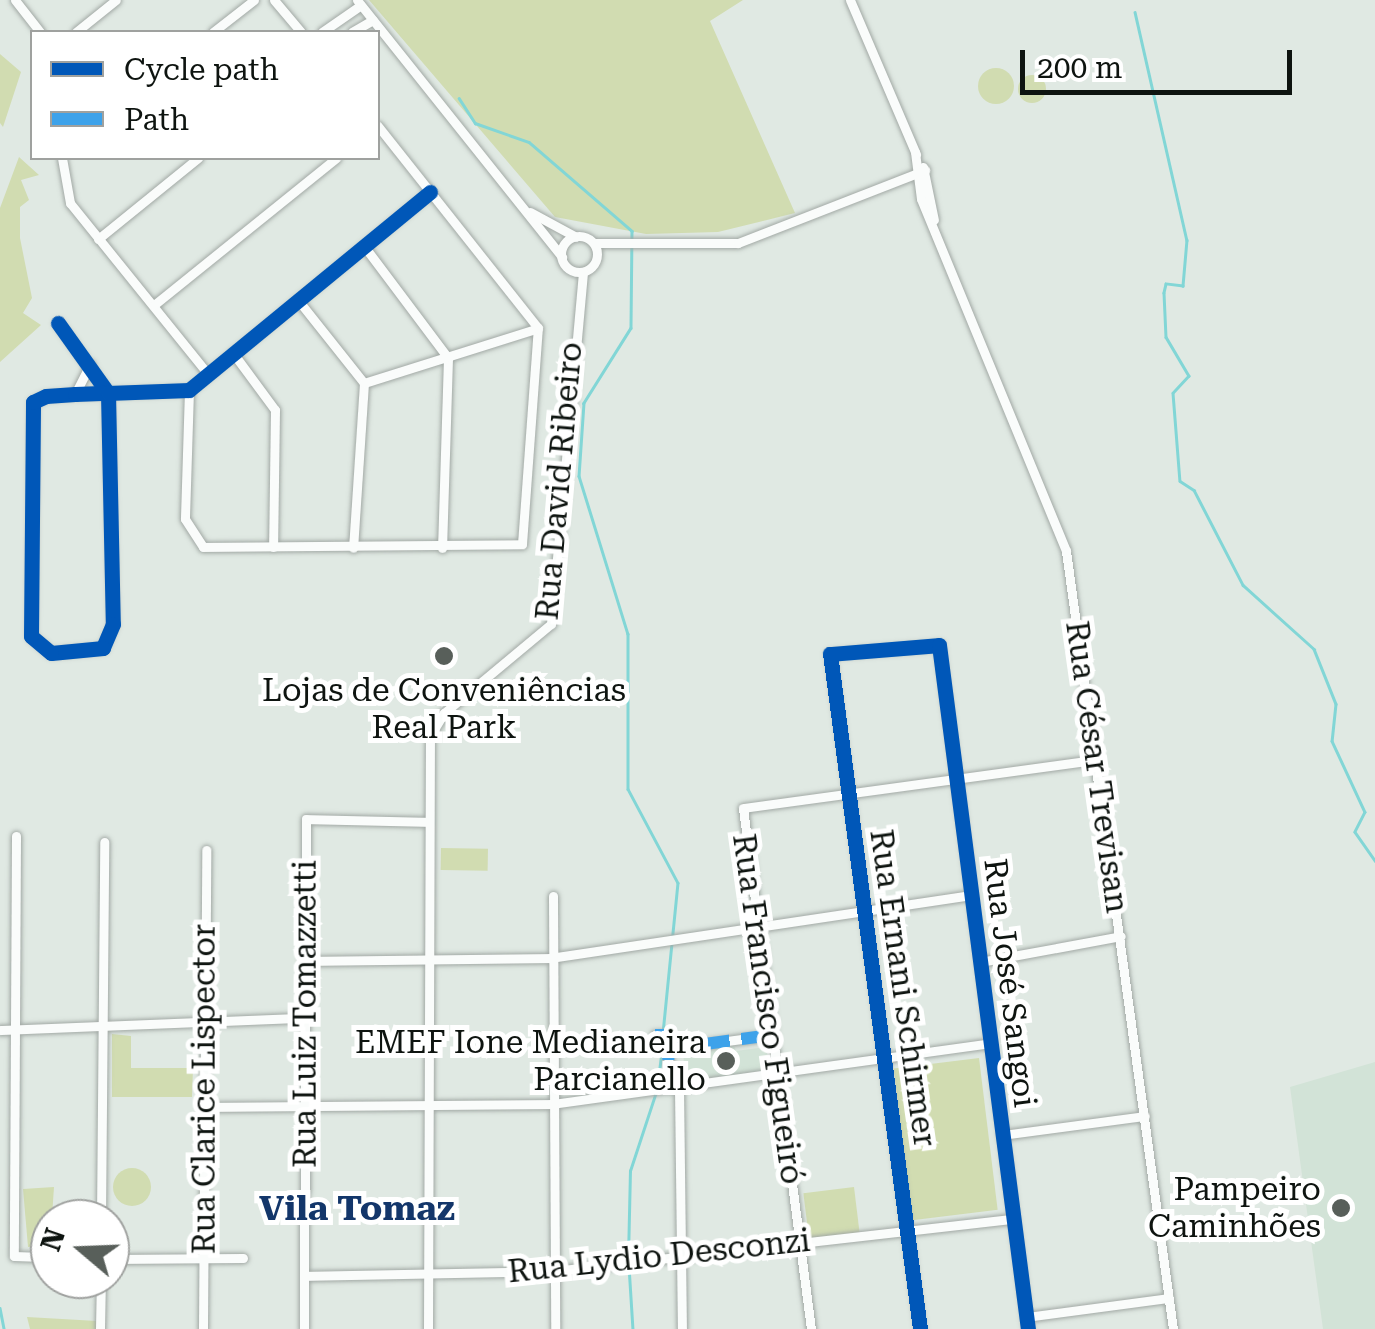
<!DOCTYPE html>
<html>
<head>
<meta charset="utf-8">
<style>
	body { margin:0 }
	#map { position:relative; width:1375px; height:1329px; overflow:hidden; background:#e0e9e3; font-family:"Roboto Serif",serif }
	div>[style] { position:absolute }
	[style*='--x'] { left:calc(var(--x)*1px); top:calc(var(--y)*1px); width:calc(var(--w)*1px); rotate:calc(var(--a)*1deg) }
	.built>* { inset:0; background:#d2e3d7 }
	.green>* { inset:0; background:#d1dcb1; transform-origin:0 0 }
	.round { border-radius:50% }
	.stream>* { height:2.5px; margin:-1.25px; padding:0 1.25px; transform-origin:1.25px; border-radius:1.25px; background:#82d6d6 }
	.roads { filter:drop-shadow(0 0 2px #a2a9a5) drop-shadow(0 0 2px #a2a9a5) }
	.street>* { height:9px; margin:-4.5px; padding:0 4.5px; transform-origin:4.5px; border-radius:4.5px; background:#fafcfb }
	.street>.ring { margin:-4.5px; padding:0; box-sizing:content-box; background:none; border:9px solid #fafcfb; border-radius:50% }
	.quiet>* { height:12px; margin-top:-6px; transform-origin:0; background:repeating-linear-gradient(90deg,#3da2ea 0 25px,transparent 0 37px) }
	.cycleway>* { height:15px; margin:-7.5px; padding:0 7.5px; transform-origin:7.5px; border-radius:7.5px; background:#0057b8 }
	.dots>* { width:28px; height:28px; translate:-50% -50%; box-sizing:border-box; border:5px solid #fff; border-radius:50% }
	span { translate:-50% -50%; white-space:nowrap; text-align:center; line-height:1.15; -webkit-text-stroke:10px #fff; paint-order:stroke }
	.street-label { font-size:32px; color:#0e1410 }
	.poi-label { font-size:32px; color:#0e1410 }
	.right { translate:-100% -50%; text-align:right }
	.neighbourhood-label { font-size:35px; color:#13366a; font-weight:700 }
	.legend { position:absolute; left:30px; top:30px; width:350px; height:130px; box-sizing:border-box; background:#fff; border:2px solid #9fa19f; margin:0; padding:12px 18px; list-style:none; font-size:30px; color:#0e1410 }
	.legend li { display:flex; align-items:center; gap:20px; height:50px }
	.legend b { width:50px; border:2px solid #9fa19f }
	.north { position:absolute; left:30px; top:1199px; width:100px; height:100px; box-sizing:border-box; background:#fff; border:2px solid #9fa19f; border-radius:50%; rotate:289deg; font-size:28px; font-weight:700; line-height:40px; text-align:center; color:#0e1410 }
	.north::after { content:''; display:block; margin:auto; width:35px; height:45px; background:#585f5a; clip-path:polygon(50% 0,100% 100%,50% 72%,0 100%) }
	.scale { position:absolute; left:1020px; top:50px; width:272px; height:45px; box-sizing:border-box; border:5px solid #0e1410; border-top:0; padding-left:12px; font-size:30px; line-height:35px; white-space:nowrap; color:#0e1410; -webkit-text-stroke:8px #fff; paint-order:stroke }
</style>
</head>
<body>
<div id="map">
	<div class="built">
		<i style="clip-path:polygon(733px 1042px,736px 1051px,766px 1047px,770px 1070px,685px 1081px,683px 1049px)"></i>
		<i style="clip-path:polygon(1375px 1062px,1375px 1329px,1323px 1329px,1290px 1087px)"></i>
	</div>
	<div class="green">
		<i style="clip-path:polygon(369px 0,743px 0,710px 21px,795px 213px,718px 232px,646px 234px,555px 217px)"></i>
		<i style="clip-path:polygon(0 54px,21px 72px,3px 127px,0 123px)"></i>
		<i class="round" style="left:978px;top:68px;width:36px;height:36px"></i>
		<i class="round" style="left:1018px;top:75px;width:28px;height:28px"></i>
		<i style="clip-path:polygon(19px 157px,39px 175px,21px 180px,29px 200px,20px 207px,20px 238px,32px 298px,23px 313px,41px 325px,0 362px,0 208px)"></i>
		<i style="left:441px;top:848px;width:47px;height:22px;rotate:1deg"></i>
		<i style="clip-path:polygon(112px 1034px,131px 1036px,131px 1068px,193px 1068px,192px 1097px,112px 1097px)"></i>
		<i style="left:979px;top:1058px;width:153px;height:86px;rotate:83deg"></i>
		<i class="round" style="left:113px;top:1168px;width:38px;height:38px"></i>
		<i style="clip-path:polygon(54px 1187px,50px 1246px,28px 1247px,23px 1189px)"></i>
		<i style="left:854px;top:1187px;width:46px;height:51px;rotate:83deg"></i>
		<i style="clip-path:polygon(27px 1317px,97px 1321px,97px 1329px,30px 1329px)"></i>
	</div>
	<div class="stream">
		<i style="--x:1135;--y:12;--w:234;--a:77.2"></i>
		<i style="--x:1187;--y:240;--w:46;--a:95"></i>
		<i style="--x:1183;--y:286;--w:17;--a:-173"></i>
		<i style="--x:1166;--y:284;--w:9;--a:103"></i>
		<i style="--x:1164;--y:293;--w:44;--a:87.4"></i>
		<i style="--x:1166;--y:337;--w:45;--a:59.5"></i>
		<i style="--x:1189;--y:376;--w:23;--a:133"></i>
		<i style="--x:1173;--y:393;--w:88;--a:85.5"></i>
		<i style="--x:1180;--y:481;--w:17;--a:33"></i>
		<i style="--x:1194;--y:490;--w:107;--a:62.7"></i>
		<i style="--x:1243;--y:585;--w:96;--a:42"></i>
		<i style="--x:1314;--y:649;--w:59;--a:68.2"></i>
		<i style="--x:1336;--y:704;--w:37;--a:96"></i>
		<i style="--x:1332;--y:741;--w:78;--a:65.1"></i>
		<i style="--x:1365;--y:812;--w:22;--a:117"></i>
		<i style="--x:1355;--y:832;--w:35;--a:55"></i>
		<i style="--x:459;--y:98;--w:30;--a:57"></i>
		<i style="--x:475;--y:123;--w:57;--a:19.4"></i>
		<i style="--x:529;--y:142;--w:136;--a:40.8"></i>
		<i style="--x:632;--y:231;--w:97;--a:90.6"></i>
		<i style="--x:631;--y:328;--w:89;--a:122.1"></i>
		<i style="--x:584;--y:403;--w:73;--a:93.9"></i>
		<i style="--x:579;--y:476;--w:165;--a:72.8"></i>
		<i style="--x:628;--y:634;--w:155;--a:90"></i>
		<i style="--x:628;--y:789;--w:106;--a:62"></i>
		<i style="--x:678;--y:883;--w:151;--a:95.7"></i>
		<i style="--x:657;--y:1087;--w:46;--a:-82.6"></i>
		<i style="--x:628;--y:1258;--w:87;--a:-88.7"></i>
		<i style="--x:630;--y:1171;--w:80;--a:-71.8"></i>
		<i style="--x:629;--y:1266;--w:63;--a:86.4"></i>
		<i style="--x:0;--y:1308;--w:21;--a:79"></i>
	</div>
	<div class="roads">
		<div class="street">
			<i style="--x:15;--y:0;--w:41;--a:52"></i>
			<i style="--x:274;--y:0;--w:42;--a:49.8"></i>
			<i style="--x:357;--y:0;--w:329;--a:51.4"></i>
			<i style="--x:850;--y:0;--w:168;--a:66.8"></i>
			<i style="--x:76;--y:32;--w:51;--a:-38.7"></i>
			<i style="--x:213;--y:32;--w:52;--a:-38"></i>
			<i style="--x:322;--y:32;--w:47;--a:-34.7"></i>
			<i style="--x:352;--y:32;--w:24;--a:-30"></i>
			<i style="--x:915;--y:152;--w:47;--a:82.7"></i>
			<i style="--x:921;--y:199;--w:381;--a:67.6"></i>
			<i style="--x:1066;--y:551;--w:785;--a:82.17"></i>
			<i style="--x:62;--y:158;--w:46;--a:79.9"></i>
			<i style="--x:70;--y:203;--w:220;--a:51.1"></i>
			<i style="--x:923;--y:167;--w:54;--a:78.3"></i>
			<i style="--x:530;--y:212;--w:52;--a:28.5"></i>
			<i class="ring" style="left:561px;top:236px;width:27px;height:27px"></i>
			<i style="--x:98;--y:239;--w:129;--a:-39"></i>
			<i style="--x:594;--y:243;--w:144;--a:0"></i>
			<i style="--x:738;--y:243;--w:201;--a:-21.3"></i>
			<i style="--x:364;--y:246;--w:140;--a:53.1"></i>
			<i style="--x:448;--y:358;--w:190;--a:91.8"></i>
			<i style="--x:298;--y:300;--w:106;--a:51.5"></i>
			<i style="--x:364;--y:383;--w:165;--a:93.8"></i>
			<i style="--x:154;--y:305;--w:234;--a:-38.9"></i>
			<i style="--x:58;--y:323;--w:86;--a:54.5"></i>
			<i style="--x:108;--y:393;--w:231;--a:88.8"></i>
			<i style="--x:113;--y:624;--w:26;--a:113"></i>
			<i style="--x:103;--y:648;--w:52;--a:174.5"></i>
			<i style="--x:51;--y:653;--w:26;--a:-140"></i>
			<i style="--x:31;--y:636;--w:234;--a:-89.5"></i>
			<i style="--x:33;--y:402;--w:14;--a:-25"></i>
			<i style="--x:46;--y:396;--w:29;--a:-4"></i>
			<i style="--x:75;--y:394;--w:33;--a:-2"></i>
			<i style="--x:108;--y:393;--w:81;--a:-2.1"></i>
			<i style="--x:189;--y:390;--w:312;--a:-39.4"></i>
			<i style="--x:233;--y:353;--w:71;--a:53.6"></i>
			<i style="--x:275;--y:410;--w:137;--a:90.8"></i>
			<i style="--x:364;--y:383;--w:182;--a:-17.5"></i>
			<i style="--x:189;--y:390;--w:129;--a:91.8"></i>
			<i style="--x:185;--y:519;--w:33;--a:57"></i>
			<i style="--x:203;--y:547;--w:319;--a:-0.5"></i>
			<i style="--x:522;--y:544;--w:217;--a:-85.8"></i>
			<i style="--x:538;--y:328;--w:258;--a:-128.4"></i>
			<i style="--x:75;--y:394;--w:33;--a:-63"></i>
			<i style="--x:16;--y:836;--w:420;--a:90.3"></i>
			<i style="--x:14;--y:1256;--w:36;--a:2"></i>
			<i style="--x:553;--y:896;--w:433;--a:89.7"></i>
			<i style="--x:305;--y:961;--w:245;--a:-0.7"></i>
			<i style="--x:550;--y:958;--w:426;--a:-8.5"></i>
			<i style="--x:980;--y:962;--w:143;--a:-10.4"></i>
			<i style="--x:0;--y:1030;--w:305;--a:-2.3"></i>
			<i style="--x:655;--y:1035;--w:12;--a:0"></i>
			<i style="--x:667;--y:1035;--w:54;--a:86.8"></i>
			<i style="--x:668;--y:1049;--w:104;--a:-7.7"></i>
			<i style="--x:679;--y:1088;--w:241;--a:89.3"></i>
			<i style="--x:204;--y:1107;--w:348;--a:-0.5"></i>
			<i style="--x:552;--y:1104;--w:442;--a:-7.9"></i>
			<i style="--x:1002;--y:1135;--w:144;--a:-7.6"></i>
			<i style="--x:101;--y:1219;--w:377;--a:-89.5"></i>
			<i style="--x:110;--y:1259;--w:133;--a:-0.4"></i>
			<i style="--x:304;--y:1276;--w:250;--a:-1.1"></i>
			<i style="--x:554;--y:1271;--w:462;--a:-6.5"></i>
			<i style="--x:1026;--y:1317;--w:144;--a:-7.6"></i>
			<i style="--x:100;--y:1329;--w:50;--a:-88.9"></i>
			<i style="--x:203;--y:1329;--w:479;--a:-89.6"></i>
			<i style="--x:304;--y:1329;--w:510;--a:-89.78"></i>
			<i style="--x:306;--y:819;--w:123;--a:1.4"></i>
			<i style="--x:428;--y:1329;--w:593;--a:-89.81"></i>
			<i style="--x:430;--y:736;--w:27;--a:-59"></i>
			<i style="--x:444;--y:713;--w:139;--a:-39.8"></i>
			<i style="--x:551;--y:624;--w:353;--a:-84.8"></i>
			<i style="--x:811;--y:1329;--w:525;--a:-97.44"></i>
			<i style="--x:743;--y:808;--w:355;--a:-7.8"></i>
			<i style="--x:920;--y:1329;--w:681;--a:-97.59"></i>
			<i style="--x:830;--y:654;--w:109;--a:-4.7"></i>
			<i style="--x:939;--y:645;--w:690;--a:82.59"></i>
		</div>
	</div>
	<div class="quiet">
		<i style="--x:655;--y:1035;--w:12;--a:0"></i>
		<i style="--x:667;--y:1035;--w:54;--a:86.8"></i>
		<i style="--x:668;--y:1049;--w:104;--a:-7.7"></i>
	</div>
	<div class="cycleway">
		<i style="--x:58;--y:323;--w:86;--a:54.5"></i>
		<i style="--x:108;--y:393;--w:231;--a:88.8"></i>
		<i style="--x:113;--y:624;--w:26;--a:113"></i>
		<i style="--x:103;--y:648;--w:52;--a:174.5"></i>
		<i style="--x:51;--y:653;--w:26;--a:-140"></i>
		<i style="--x:31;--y:636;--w:234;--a:-89.5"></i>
		<i style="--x:33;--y:402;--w:14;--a:-25"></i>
		<i style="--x:46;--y:396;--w:29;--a:-4"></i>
		<i style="--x:75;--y:394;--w:33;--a:-2"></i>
		<i style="--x:108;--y:393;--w:81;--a:-2.1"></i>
		<i style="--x:189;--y:390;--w:312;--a:-39.4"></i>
		<i style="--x:920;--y:1329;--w:681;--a:-97.59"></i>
		<i style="--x:830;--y:654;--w:109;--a:-4.7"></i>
		<i style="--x:939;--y:645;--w:690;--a:82.59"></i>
	</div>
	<div class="dots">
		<i style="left:444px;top:656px;background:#585f5a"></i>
		<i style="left:726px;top:1061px;background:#585f5a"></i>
		<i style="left:1341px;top:1208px;background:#585f5a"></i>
	</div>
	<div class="street-label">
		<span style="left:559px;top:481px;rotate:-85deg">Rua David Ribeiro</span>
		<span style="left:1097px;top:767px;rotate:82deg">Rua César Trevisan</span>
		<span style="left:1010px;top:983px;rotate:83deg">Rua José Sangoi</span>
		<span style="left:903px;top:988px;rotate:82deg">Rua Ernani Schirmer</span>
		<span style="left:768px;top:1009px;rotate:82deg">Rua Francisco Figueiró</span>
		<span style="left:305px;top:1014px;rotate:-90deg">Rua Luiz Tomazzetti</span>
		<span style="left:204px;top:1089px;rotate:-90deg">Rua Clarice Lispector</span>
		<span style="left:659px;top:1256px;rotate:-6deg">Rua Lydio Desconzi</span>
	</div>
	<div class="poi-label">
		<span style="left:444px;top:709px">Lojas de Conveniências<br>Real Park</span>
		<span class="right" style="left:706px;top:1061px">EMEF Ione Medianeira<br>Parcianello</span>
		<span class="right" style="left:1321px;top:1208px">Pampeiro<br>Caminhões</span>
	</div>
	<div class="neighbourhood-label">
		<span style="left:357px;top:1209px">Vila Tomaz</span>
	</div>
	<ul class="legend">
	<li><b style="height:12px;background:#0057b8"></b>Cycle path</li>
	<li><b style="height:12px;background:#3da2ea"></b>Path</li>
	</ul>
	<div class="north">N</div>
	<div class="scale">200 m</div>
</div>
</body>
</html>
